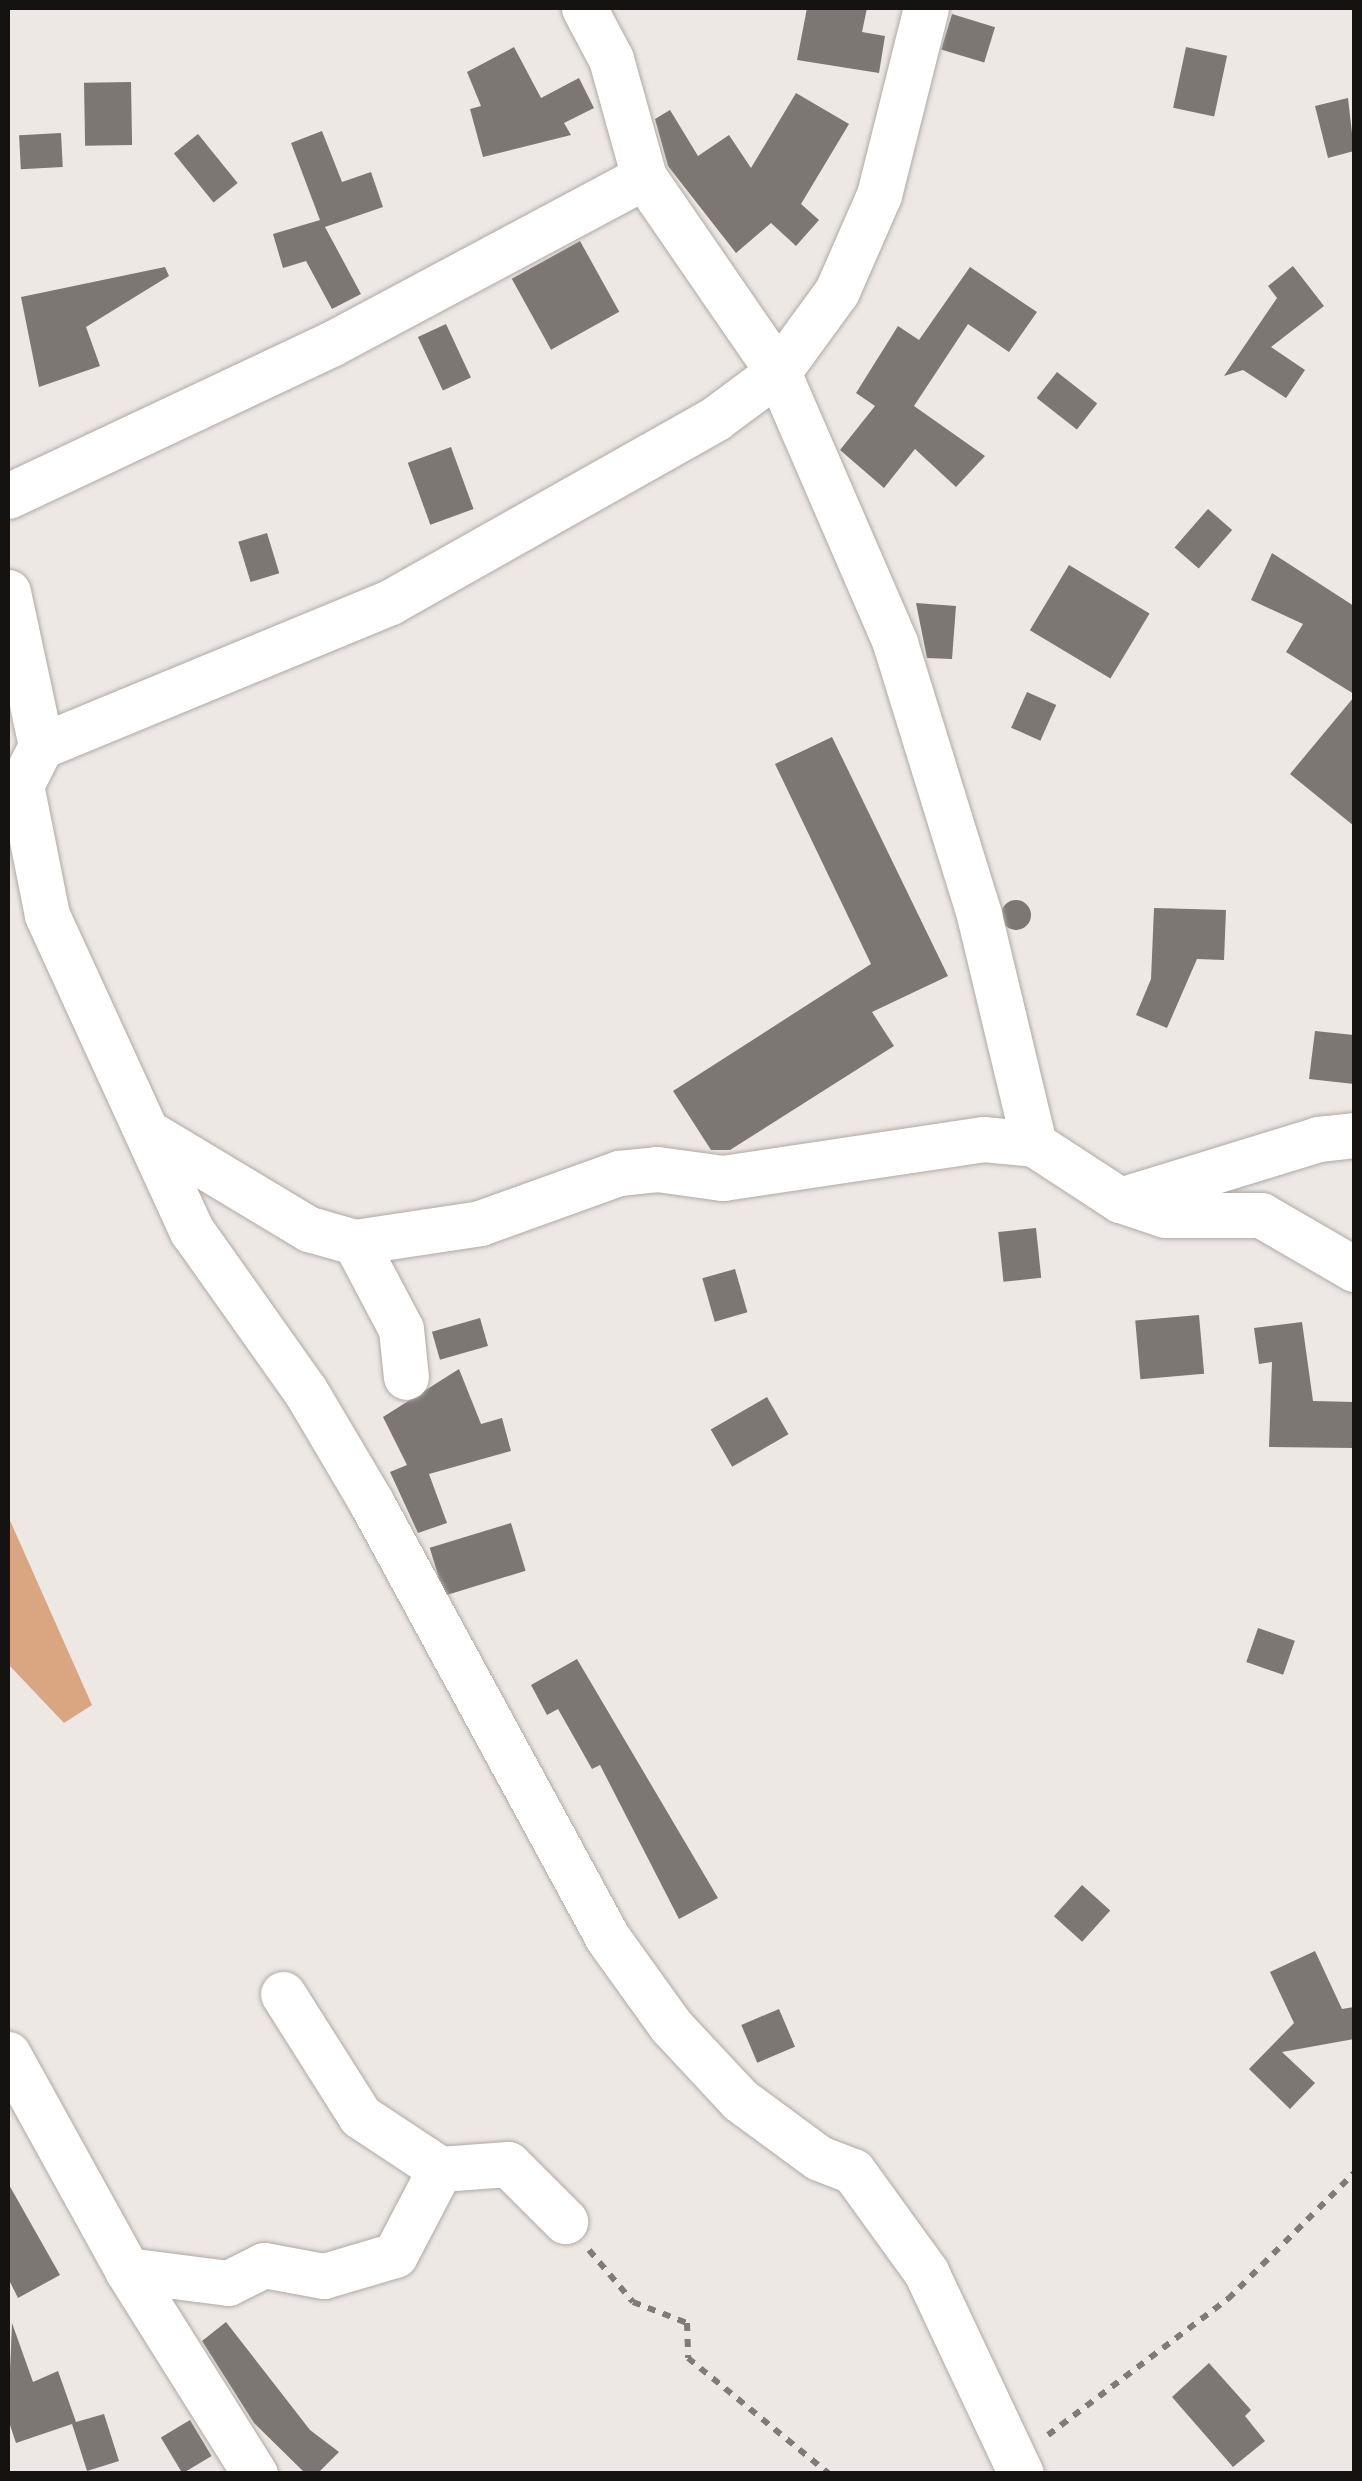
<!DOCTYPE html>
<html>
<head>
<meta charset="utf-8">
<style>
	body { margin:0 }
	#map { position:relative; width:1362px; height:2481px; overflow:hidden; background:#eee8e4; font-family:"Sofia Sans Condensed",sans-serif }
	div>[style] { position:absolute }
	[style*='--x'] { left:calc(var(--x)*1px); top:calc(var(--y)*1px); width:calc(var(--w)*1px); rotate:calc(var(--a)*1deg) }
	.water>* { inset:0; background:#d9a681 }
	.building>* { inset:0; background:#7c7773; transform-origin:0 0 }
	.round { border-radius:50% }
	.path>* { height:6px; margin-top:-3px; transform-origin:0; background:repeating-linear-gradient(90deg,#7f7b79 0 8px,transparent 0 16px) }
	.roads { filter:drop-shadow(0 0 2px #afa9a5) drop-shadow(0 0 2px #afa9a5) }
	.minor>* { height:45px; margin:-22.5px; padding:0 22.5px; transform-origin:22.5px; border-radius:22.5px; background:#fff }
	span { translate:-50% -50%; white-space:nowrap; text-align:center; line-height:1.15; -webkit-text-stroke:9px #fff; paint-order:stroke }
	.frame { position:absolute; inset:0; border:10px solid #151312; pointer-events:none }
</style>
</head>
<body>
<div id="map">
	<div class="water">
		<i style="clip-path:polygon(8px 1516px,92px 1705px,64px 1723px,8px 1664px)"></i>
	</div>
	<div class="building">
		<i style="clip-path:polygon(807px 8px,867px 8px,862px 32px,885px 36px,879px 73px,797px 60px)"></i>
		<i style="left:952px;top:14px;width:45px;height:37px;rotate:17deg"></i>
		<i style="clip-path:polygon(514px 47px,541px 98px,579px 78px,594px 108px,564px 123px,571px 135px,483px 157px,470px 109px,481px 106px,467px 72px)"></i>
		<i style="left:1186px;top:47px;width:42px;height:62px;rotate:12deg"></i>
		<i style="left:131px;top:82px;width:63px;height:47px;rotate:89deg"></i>
		<i style="clip-path:polygon(796px 93px,849px 124px,801px 204px,819px 220px,796px 246px,771px 223px,736px 253px,668px 166px,655px 119px,670px 110px,698px 156px,729px 135px,751px 168px)"></i>
		<i style="clip-path:polygon(1348px 98px,1354px 151px,1328px 158px,1315px 106px)"></i>
		<i style="clip-path:polygon(322px 131px,342px 182px,371px 172px,383px 207px,325px 227px,361px 294px,332px 309px,306px 261px,283px 268px,273px 234px,320px 220px,291px 143px)"></i>
		<i style="left:61px;top:133px;width:34px;height:42px;rotate:87deg"></i>
		<i style="left:198px;top:134px;width:63px;height:31px;rotate:51deg"></i>
		<i style="left:580px;top:241px;width:81px;height:78px;rotate:61deg"></i>
		<i style="clip-path:polygon(1293px 266px,1324px 306px,1271px 347px,1305px 370px,1286px 398px,1243px 370px,1224px 376px,1277px 298px,1268px 286px)"></i>
		<i style="clip-path:polygon(165px 267px,169px 276px,86px 327px,100px 366px,39px 387px,21px 297px)"></i>
		<i style="clip-path:polygon(970px 267px,1037px 312px,1009px 352px,968px 324px,914px 406px,985px 456px,956px 487px,915px 449px,884px 488px,840px 450px,875px 406px,856px 393px,898px 326px,919px 340px)"></i>
		<i style="left:446px;top:324px;width:59px;height:31px;rotate:65deg"></i>
		<i style="left:1057px;top:372px;width:51px;height:33px;rotate:38deg"></i>
		<i style="left:451px;top:447px;width:66px;height:46px;rotate:70deg"></i>
		<i style="left:1208px;top:509px;width:32px;height:51px;rotate:41deg"></i>
		<i style="left:267px;top:533px;width:42px;height:30px;rotate:73deg"></i>
		<i style="clip-path:polygon(1272px 553px,1354px 606px,1354px 694px,1286px 652px,1303px 624px,1251px 600px)"></i>
		<i style="left:1069px;top:565px;width:94px;height:76px;rotate:31deg"></i>
		<i style="clip-path:polygon(916px 603px,956px 606px,952px 659px,927px 658px)"></i>
		<i style="left:1027px;top:692px;width:32px;height:39px;rotate:24deg"></i>
		<i style="clip-path:polygon(1354px 697px,1354px 826px,1290px 774px)"></i>
		<i style="clip-path:polygon(832px 737px,948px 976px,872px 1012px,894px 1046px,730px 1150px,711px 1150px,673px 1091px,871px 964px,775px 764px)"></i>
		<i class="round" style="left:1001px;top:900px;width:30px;height:30px"></i>
		<i style="clip-path:polygon(1154px 908px,1226px 910px,1224px 960px,1197px 959px,1167px 1028px,1136px 1015px,1151px 979px)"></i>
		<i style="clip-path:polygon(1315px 1031px,1354px 1035px,1354px 1084px,1309px 1079px)"></i>
		<i style="left:1036px;top:1228px;width:50px;height:38px;rotate:84deg"></i>
		<i style="left:735px;top:1269px;width:45px;height:34px;rotate:74deg"></i>
		<i style="left:1199px;top:1315px;width:59px;height:64px;rotate:85deg"></i>
		<i style="left:480px;top:1318px;width:29px;height:50px;rotate:74deg"></i>
		<i style="clip-path:polygon(1302px 1322px,1313px 1401px,1354px 1402px,1354px 1448px,1269px 1447px,1272px 1362px,1259px 1364px,1254px 1328px)"></i>
		<i style="clip-path:polygon(459px 1369px,481px 1424px,502px 1418px,511px 1451px,429px 1474px,447px 1523px,418px 1533px,390px 1472px,407px 1465px,383px 1417px)"></i>
		<i style="left:767px;top:1397px;width:43px;height:65px;rotate:60deg"></i>
		<i style="left:511px;top:1523px;width:50px;height:85px;rotate:73deg"></i>
		<i style="left:1258px;top:1628px;width:39px;height:36px;rotate:19deg"></i>
		<i style="clip-path:polygon(577px 1659px,718px 1898px,679px 1919px,600px 1765px,592px 1769px,558px 1709px,547px 1715px,531px 1685px)"></i>
		<i style="left:1082px;top:1885px;width:38px;height:42px;rotate:42deg"></i>
		<i style="clip-path:polygon(1315px 1951px,1342px 2009px,1354px 2007px,1354px 2039px,1282px 2052px,1315px 2083px,1290px 2109px,1249px 2069px,1294px 2023px,1270px 1972px)"></i>
		<i style="left:779px;top:2009px;width:41px;height:41px;rotate:67deg"></i>
		<i style="clip-path:polygon(8px 2183px,60px 2275px,18px 2298px,8px 2278px)"></i>
		<i style="clip-path:polygon(226px 2322px,310px 2430px,339px 2452px,317px 2474px,306px 2474px,254px 2423px,202px 2341px)"></i>
		<i style="clip-path:polygon(12px 2323px,33px 2382px,58px 2371px,76px 2422px,104px 2414px,119px 2461px,87px 2471px,72px 2424px,16px 2443px,8px 2419px)"></i>
		<i style="clip-path:polygon(1209px 2363px,1251px 2410px,1245px 2416px,1265px 2441px,1233px 2467px,1172px 2397px)"></i>
		<i style="left:190px;top:2420px;width:42px;height:34px;rotate:59deg"></i>
	</div>
	<div class="path">
		<i style="--x:589;--y:2250;--w:68;--a:49.8"></i>
		<i style="--x:633;--y:2302;--w:58;--a:21.3"></i>
		<i style="--x:687;--y:2323;--w:35;--a:88"></i>
		<i style="--x:688;--y:2358;--w:183;--a:39.4"></i>
		<i style="--x:1048;--y:2435;--w:226;--a:-37.1"></i>
		<i style="--x:1228;--y:2299;--w:178;--a:-45"></i>
	</div>
	<div class="roads">
		<div class="minor">
			<i style="--x:584;--y:8;--w:58;--a:62.1"></i>
			<i style="--x:611;--y:59;--w:123;--a:74.4"></i>
			<i style="--x:8;--y:496;--w:357;--a:-25.2"></i>
			<i style="--x:331;--y:344;--w:355;--a:-28.1"></i>
			<i style="--x:644;--y:177;--w:237;--a:55.5"></i>
			<i style="--x:778;--y:372;--w:295;--a:66.6"></i>
			<i style="--x:895;--y:643;--w:285;--a:72.8"></i>
			<i style="--x:979;--y:915;--w:236;--a:76.5"></i>
			<i style="--x:8;--y:592;--w:157;--a:77.9"></i>
			<i style="--x:41;--y:746;--w:44;--a:117.1"></i>
			<i style="--x:21;--y:785;--w:133;--a:78.7"></i>
			<i style="--x:47;--y:915;--w:348;--a:65.4"></i>
			<i style="--x:192;--y:1231;--w:197;--a:54.7"></i>
			<i style="--x:306;--y:1392;--w:128;--a:59.4"></i>
			<i style="--x:371;--y:1502;--w:495;--a:61.5"></i>
			<i style="--x:607;--y:1937;--w:110;--a:54.3"></i>
			<i style="--x:671;--y:2026;--w:101;--a:47"></i>
			<i style="--x:740;--y:2100;--w:98;--a:36.3"></i>
			<i style="--x:819;--y:2158;--w:36;--a:21"></i>
			<i style="--x:853;--y:2171;--w:125;--a:54.1"></i>
			<i style="--x:926;--y:2272;--w:223;--a:64.8"></i>
			<i style="--x:41;--y:746;--w:378;--a:-22.4"></i>
			<i style="--x:390;--y:602;--w:374;--a:-29.4"></i>
			<i style="--x:716;--y:418;--w:77;--a:-36.6"></i>
			<i style="--x:778;--y:372;--w:100;--a:-53.9"></i>
			<i style="--x:837;--y:291;--w:105;--a:-66.4"></i>
			<i style="--x:879;--y:195;--w:193;--a:-75.9"></i>
			<i style="--x:154;--y:1136;--w:181;--a:31"></i>
			<i style="--x:309;--y:1229;--w:48;--a:15.8"></i>
			<i style="--x:355;--y:1242;--w:126;--a:-8.6"></i>
			<i style="--x:480;--y:1223;--w:148;--a:-19.8"></i>
			<i style="--x:619;--y:1173;--w:38;--a:-6"></i>
			<i style="--x:657;--y:1169;--w:67;--a:7.8"></i>
			<i style="--x:723;--y:1178;--w:263;--a:-8.5"></i>
			<i style="--x:983;--y:1139;--w:51;--a:5.6"></i>
			<i style="--x:1034;--y:1144;--w:103;--a:33.1"></i>
			<i style="--x:1120;--y:1200;--w:47;--a:18.4"></i>
			<i style="--x:1165;--y:1215;--w:96;--a:0"></i>
			<i style="--x:1261;--y:1215;--w:108;--a:30.1"></i>
			<i style="--x:1120;--y:1200;--w:207;--a:-17.1"></i>
			<i style="--x:1318;--y:1139;--w:36;--a:-6"></i>
			<i style="--x:355;--y:1242;--w:98;--a:62.1"></i>
			<i style="--x:401;--y:1329;--w:48;--a:84.1"></i>
			<i style="--x:283;--y:1994;--w:144;--a:57.7"></i>
			<i style="--x:360;--y:2116;--w:96;--a:33.5"></i>
			<i style="--x:440;--y:2169;--w:68;--a:-4.2"></i>
			<i style="--x:508;--y:2164;--w:81;--a:45"></i>
			<i style="--x:8;--y:2054;--w:247;--a:61.1"></i>
			<i style="--x:127;--y:2270;--w:241;--a:57.9"></i>
			<i style="--x:127;--y:2270;--w:102;--a:7.3"></i>
			<i style="--x:228;--y:2283;--w:40;--a:-26.6"></i>
			<i style="--x:264;--y:2265;--w:61;--a:10.4"></i>
			<i style="--x:324;--y:2276;--w:74;--a:-16.5"></i>
			<i style="--x:395;--y:2255;--w:97;--a:-62.4"></i>
		</div>
	</div>
	<div class="frame"></div>
</div>
</body>
</html>
